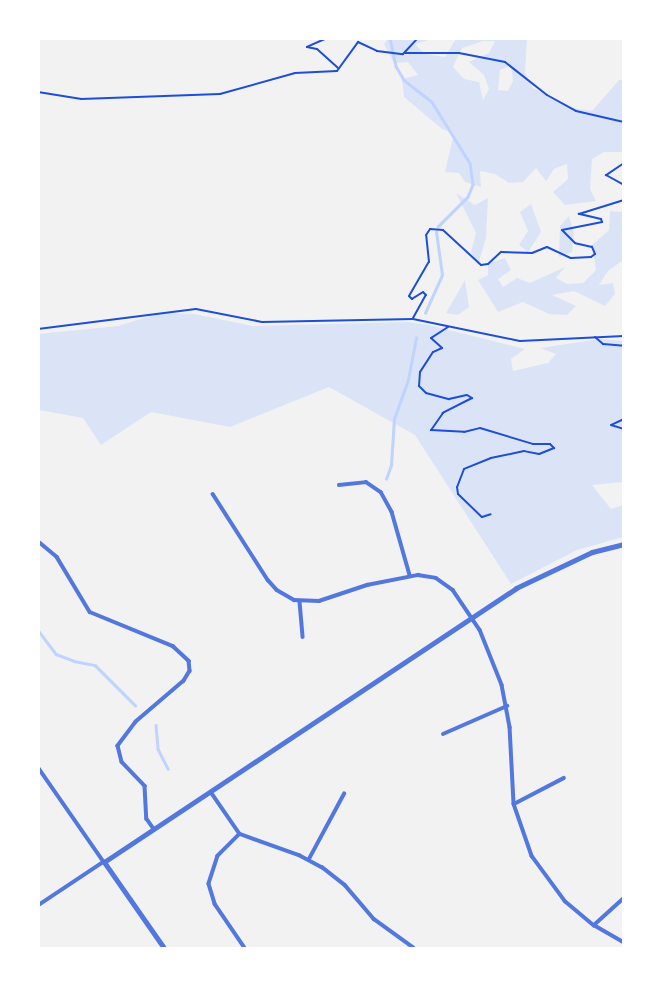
<!DOCTYPE html>
<html>
<head>
<meta charset="utf-8">
<style>
	body { margin:0 }
	#map { position:relative; width:662px; height:987px; overflow:hidden; background:#f2f2f2; font-family:"Libre Baskerville",serif }
	div>[style] { position:absolute }
	[style*='--x'] { left:calc(var(--x)*1px); top:calc(var(--y)*1px); width:calc(var(--w)*1px); rotate:calc(var(--a)*1deg) }
	.green>* { inset:0; background:#dbe4f7 }
	.stream>* { height:2.5px; margin:-1.25px; padding:0 1.25px; transform-origin:1.25px; border-radius:1.25px; background:#bfd3fe }
	.path>* { height:2px; margin:-1px; padding:0 1px; transform-origin:1px; border-radius:1px; background:#1d4ed8 }
	.minor>* { height:3.5px; margin:-1.75px; padding:0 1.75px; transform-origin:1.75px; border-radius:1.75px; background:#5277de }
	.tertiary>* { height:5px; margin:-2.5px; padding:0 2.5px; transform-origin:2.5px; border-radius:2.5px; background:#5277de }
	span { translate:-50% -50%; white-space:nowrap; text-align:center; line-height:1.15; -webkit-text-stroke:5px #fff; paint-order:stroke }
	.frame { position:absolute; inset:0; border:40px solid #fff; pointer-events:none }
</style>
</head>
<body>
<div id="map">
	<div class="green">
		<i style="clip-path:polygon(evenodd,388px 39px,432px 39px,415px 44px,425px 54px,445px 57px,456px 39px,527px 39px,525px 73px,533px 88px,572px 108px,592px 111px,619px 80px,623px 80px,623px 152px,604px 152px,592px 159px,590px 189px,596px 201px,565px 205px,553px 192px,568px 179px,567px 164px,554px 169px,546px 181px,536px 168px,523px 182px,509px 183px,495px 174px,480px 171px,481px 187px,465px 182px,459px 173px,445px 172px,454px 133px,442px 129px,404px 97px,402px 79px,418px 75px,408px 62px,394px 63px,384px 44px,388px 39px,483px 41px,495px 41px,489px 53px,469px 62px,484px 75px,489px 89px,483px 100px,479px 82px,464px 79px,453px 67px,462px 48px,483px 41px,388px 39px,511px 65px,513px 81px,508px 91px,498px 90px,500px 70px,511px 65px)"></i>
		<i style="clip-path:polygon(456px 193px,475px 205px,488px 198px,486px 238px,478px 265px,471px 252px,476px 233px)"></i>
		<i style="clip-path:polygon(531px 204px,541px 232px,528px 252px,519px 245px,528px 231px,520px 212px)"></i>
		<i style="clip-path:polygon(610px 211px,623px 212px,623px 260px,608px 271px,599px 285px,613px 283px,615px 294px,605px 306px,574px 291px,552px 295px,576px 306px,567px 315px,549px 314px,523px 302px,498px 312px,478px 280px,488px 275px,488px 263px,505px 258px,511px 270px,498px 279px,503px 287px,517px 278px,530px 283px,565px 267px,556px 278px,567px 284px,583px 283px,596px 270px,592px 245px,609px 230px)"></i>
		<i style="clip-path:polygon(569px 216px,574px 234px,572px 252px,559px 257px,560px 226px)"></i>
		<i style="clip-path:polygon(465px 280px,469px 307px,458px 315px,446px 313px)"></i>
		<i style="clip-path:polygon(160px 313px,194px 314px,253px 326px,408px 322px,429px 325px,525px 349px,511px 359px,513px 371px,548px 363px,556px 354px,540px 348px,600px 339px,623px 341px,623px 482px,592px 485px,611px 509px,623px 505px,623px 537px,577px 550px,511px 584px,415px 435px,329px 387px,230px 427px,151px 412px,101px 445px,83px 418px,39px 410px,38px 334px,118px 326px)"></i>
	</div>
	<div class="stream">
		<i style="--x:390;--y:38;--w:29;--a:78"></i>
		<i style="--x:396;--y:66;--w:16;--a:60"></i>
		<i style="--x:404;--y:80;--w:36;--a:38"></i>
		<i style="--x:432;--y:102;--w:72;--a:58.1"></i>
		<i style="--x:470;--y:163;--w:22;--a:82"></i>
		<i style="--x:473;--y:185;--w:13;--a:113"></i>
		<i style="--x:468;--y:197;--w:42;--a:135"></i>
		<i style="--x:425;--y:313;--w:42;--a:-65.9"></i>
		<i style="--x:442;--y:275;--w:43;--a:-97.9"></i>
		<i style="--x:386;--y:479;--w:15;--a:-70"></i>
		<i style="--x:391;--y:465;--w:46;--a:-86.3"></i>
		<i style="--x:394;--y:419;--w:41;--a:-70.3"></i>
		<i style="--x:408;--y:380;--w:43;--a:-79.2"></i>
		<i style="--x:38;--y:630;--w:30;--a:53"></i>
		<i style="--x:56;--y:654;--w:19;--a:21"></i>
		<i style="--x:74;--y:661;--w:21;--a:11"></i>
		<i style="--x:95;--y:665;--w:57;--a:45"></i>
		<i style="--x:156;--y:725;--w:24;--a:85"></i>
		<i style="--x:158;--y:749;--w:22;--a:63"></i>
	</div>
	<div class="path">
		<i style="--x:327;--y:38;--w:22;--a:156"></i>
		<i style="--x:307;--y:47;--w:10;--a:11"></i>
		<i style="--x:317;--y:49;--w:28;--a:42"></i>
		<i style="--x:405;--y:53;--w:54;--a:0"></i>
		<i style="--x:459;--y:53;--w:47;--a:11.1"></i>
		<i style="--x:505;--y:62;--w:53;--a:38.2"></i>
		<i style="--x:547;--y:95;--w:33;--a:29"></i>
		<i style="--x:576;--y:111;--w:49;--a:12.9"></i>
		<i style="--x:38;--y:92;--w:44;--a:9.2"></i>
		<i style="--x:81;--y:99;--w:139;--a:-2.1"></i>
		<i style="--x:220;--y:94;--w:78;--a:-15.6"></i>
		<i style="--x:295;--y:73;--w:42;--a:-2.7"></i>
		<i style="--x:337;--y:71;--w:36;--a:-54"></i>
		<i style="--x:358;--y:42;--w:21;--a:25"></i>
		<i style="--x:377;--y:51;--w:26;--a:7"></i>
		<i style="--x:403;--y:54;--w:22;--a:-47"></i>
		<i style="--x:624;--y:163;--w:22;--a:146"></i>
		<i style="--x:606;--y:175;--w:21;--a:29"></i>
		<i style="--x:413;--y:318;--w:26;--a:-61"></i>
		<i style="--x:426;--y:295;--w:4;--a:-135"></i>
		<i style="--x:423;--y:292;--w:13;--a:148"></i>
		<i style="--x:412;--y:299;--w:4;--a:-135"></i>
		<i style="--x:409;--y:296;--w:39;--a:-60"></i>
		<i style="--x:429;--y:262;--w:27;--a:-96"></i>
		<i style="--x:426;--y:235;--w:7;--a:-56"></i>
		<i style="--x:430;--y:229;--w:13;--a:4"></i>
		<i style="--x:443;--y:230;--w:52;--a:42.6"></i>
		<i style="--x:481;--y:265;--w:7;--a:-8"></i>
		<i style="--x:488;--y:264;--w:18;--a:-43"></i>
		<i style="--x:501;--y:252;--w:31;--a:2"></i>
		<i style="--x:532;--y:253;--w:16;--a:-22"></i>
		<i style="--x:547;--y:247;--w:26;--a:25"></i>
		<i style="--x:571;--y:258;--w:20;--a:-3"></i>
		<i style="--x:591;--y:257;--w:5;--a:-37"></i>
		<i style="--x:595;--y:254;--w:8;--a:-113"></i>
		<i style="--x:592;--y:247;--w:17;--a:-167"></i>
		<i style="--x:575;--y:243;--w:18;--a:-135"></i>
		<i style="--x:562;--y:230;--w:41;--a:-11.3"></i>
		<i style="--x:602;--y:222;--w:3;--a:-108"></i>
		<i style="--x:601;--y:219;--w:23;--a:-167"></i>
		<i style="--x:579;--y:214;--w:47;--a:-17.3"></i>
		<i style="--x:448;--y:327;--w:20;--a:147"></i>
		<i style="--x:431;--y:338;--w:15;--a:42"></i>
		<i style="--x:442;--y:348;--w:10;--a:156"></i>
		<i style="--x:433;--y:352;--w:24;--a:123"></i>
		<i style="--x:420;--y:372;--w:14;--a:94"></i>
		<i style="--x:419;--y:386;--w:10;--a:45"></i>
		<i style="--x:426;--y:393;--w:24;--a:15"></i>
		<i style="--x:449;--y:399;--w:18;--a:-13"></i>
		<i style="--x:467;--y:395;--w:6;--a:31"></i>
		<i style="--x:472;--y:398;--w:33;--a:153"></i>
		<i style="--x:443;--y:413;--w:21;--a:125"></i>
		<i style="--x:431;--y:430;--w:33;--a:3"></i>
		<i style="--x:464;--y:432;--w:16;--a:-14"></i>
		<i style="--x:480;--y:428;--w:55;--a:16.8"></i>
		<i style="--x:533;--y:444;--w:17;--a:0"></i>
		<i style="--x:550;--y:444;--w:6;--a:45"></i>
		<i style="--x:554;--y:448;--w:16;--a:158"></i>
		<i style="--x:539;--y:454;--w:15;--a:-169"></i>
		<i style="--x:524;--y:451;--w:34;--a:168"></i>
		<i style="--x:491;--y:458;--w:29;--a:158"></i>
		<i style="--x:464;--y:469;--w:19;--a:111"></i>
		<i style="--x:457;--y:487;--w:7;--a:82"></i>
		<i style="--x:458;--y:494;--w:33;--a:44"></i>
		<i style="--x:482;--y:517;--w:9;--a:-18"></i>
		<i style="--x:38;--y:329;--w:159;--a:-7.2"></i>
		<i style="--x:196;--y:309;--w:67;--a:11.1"></i>
		<i style="--x:262;--y:322;--w:151;--a:-1.1"></i>
		<i style="--x:413;--y:319;--w:109;--a:11.6"></i>
		<i style="--x:520;--y:341;--w:104;--a:-2.8"></i>
		<i style="--x:595;--y:337;--w:11;--a:41"></i>
		<i style="--x:603;--y:344;--w:21;--a:5"></i>
		<i style="--x:624;--y:419;--w:14;--a:155"></i>
		<i style="--x:611;--y:425;--w:14;--a:17"></i>
	</div>
	<div class="minor">
		<i style="--x:339;--y:485;--w:27;--a:-6"></i>
		<i style="--x:366;--y:482;--w:18;--a:34"></i>
		<i style="--x:381;--y:492;--w:23;--a:61"></i>
		<i style="--x:392;--y:512;--w:66;--a:74.1"></i>
		<i style="--x:213;--y:494;--w:102;--a:57.4"></i>
		<i style="--x:268;--y:580;--w:13;--a:48"></i>
		<i style="--x:277;--y:590;--w:20;--a:30"></i>
		<i style="--x:294;--y:600;--w:25;--a:2"></i>
		<i style="--x:319;--y:601;--w:51;--a:-18.4"></i>
		<i style="--x:367;--y:585;--w:52;--a:-11.1"></i>
		<i style="--x:418;--y:575;--w:18;--a:9"></i>
		<i style="--x:436;--y:578;--w:21;--a:35"></i>
		<i style="--x:453;--y:590;--w:48;--a:56"></i>
		<i style="--x:480;--y:630;--w:59;--a:68.2"></i>
		<i style="--x:502;--y:685;--w:43;--a:79.2"></i>
		<i style="--x:510;--y:727;--w:77;--a:87"></i>
		<i style="--x:514;--y:804;--w:55;--a:70.9"></i>
		<i style="--x:532;--y:856;--w:56;--a:53.7"></i>
		<i style="--x:565;--y:901;--w:38;--a:40"></i>
		<i style="--x:594;--y:925;--w:34;--a:30"></i>
		<i style="--x:38;--y:541;--w:25;--a:40"></i>
		<i style="--x:57;--y:557;--w:64;--a:59"></i>
		<i style="--x:90;--y:612;--w:90;--a:22.3"></i>
		<i style="--x:173;--y:646;--w:22;--a:43"></i>
		<i style="--x:189;--y:661;--w:10;--a:84"></i>
		<i style="--x:190;--y:671;--w:12;--a:121"></i>
		<i style="--x:184;--y:681;--w:63;--a:139.5"></i>
		<i style="--x:136;--y:722;--w:30;--a:127"></i>
		<i style="--x:118;--y:746;--w:16;--a:76"></i>
		<i style="--x:122;--y:762;--w:33;--a:46"></i>
		<i style="--x:145;--y:786;--w:33;--a:87"></i>
		<i style="--x:147;--y:819;--w:12;--a:55"></i>
		<i style="--x:300;--y:602;--w:35;--a:85"></i>
		<i style="--x:443;--y:734;--w:70;--a:-23.6"></i>
		<i style="--x:38;--y:767;--w:116;--a:55.2"></i>
		<i style="--x:104;--y:862;--w:79;--a:146.3"></i>
		<i style="--x:211;--y:792;--w:51;--a:55.4"></i>
		<i style="--x:240;--y:834;--w:63;--a:19.6"></i>
		<i style="--x:299;--y:855;--w:26;--a:28"></i>
		<i style="--x:322;--y:867;--w:29;--a:38"></i>
		<i style="--x:345;--y:885;--w:45;--a:49.5"></i>
		<i style="--x:374;--y:919;--w:49;--a:35.9"></i>
		<i style="--x:514;--y:804;--w:56;--a:-27.5"></i>
		<i style="--x:240;--y:834;--w:31;--a:135"></i>
		<i style="--x:218;--y:856;--w:29;--a:108"></i>
		<i style="--x:209;--y:884;--w:21;--a:73"></i>
		<i style="--x:215;--y:904;--w:53;--a:55.7"></i>
		<i style="--x:309;--y:859;--w:74;--a:-61.7"></i>
		<i style="--x:594;--y:925;--w:40;--a:-42"></i>
	</div>
	<div class="tertiary">
		<i style="--x:164;--y:948;--w:105;--a:-124.9"></i>
		<i style="--x:104;--y:862;--w:495;--a:-33.6"></i>
		<i style="--x:516;--y:588;--w:84;--a:-25.3"></i>
		<i style="--x:592;--y:552;--w:33;--a:-14"></i>
	</div>
	<div class="frame"></div>
</div>
</body>
</html>
